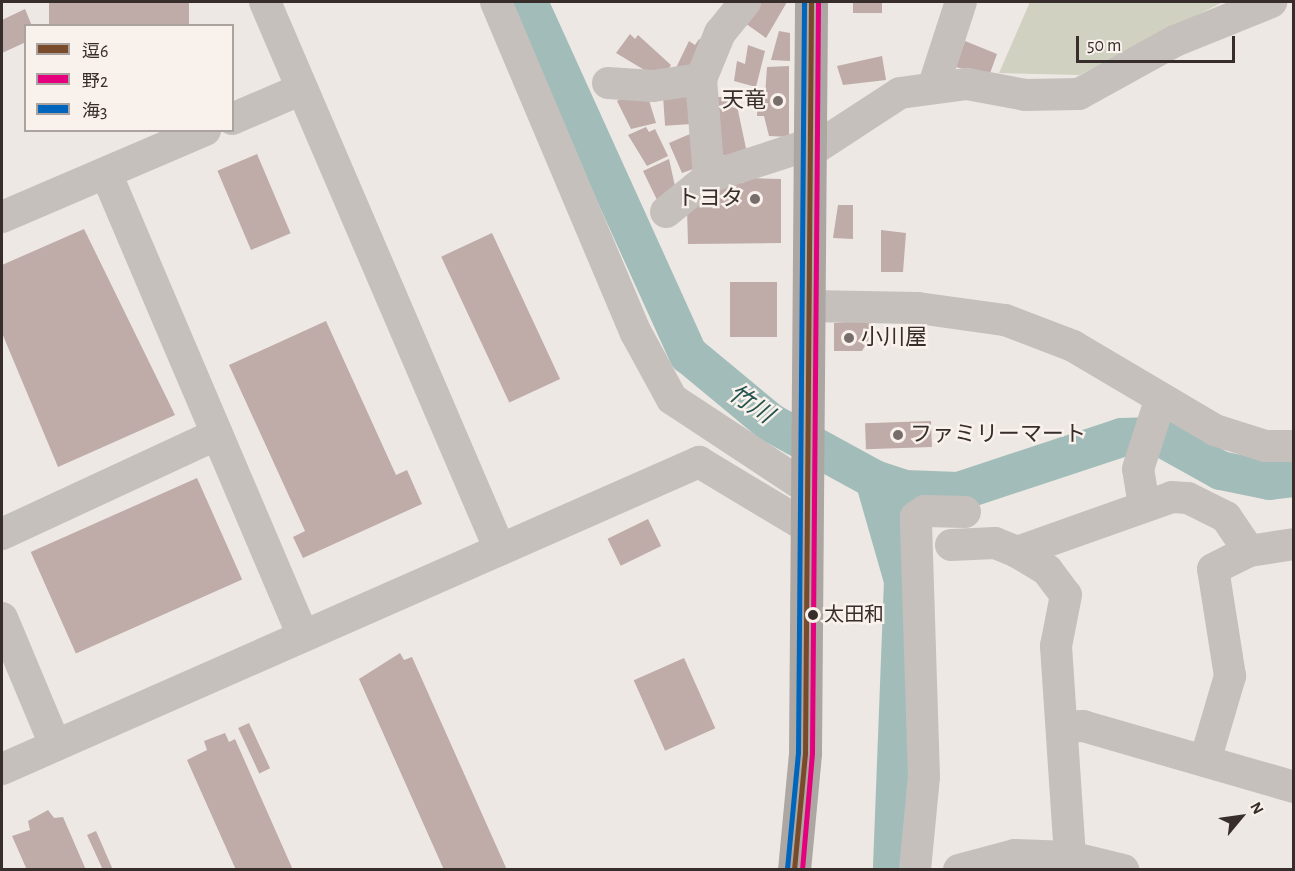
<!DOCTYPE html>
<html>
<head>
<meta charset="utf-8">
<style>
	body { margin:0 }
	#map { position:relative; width:1295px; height:871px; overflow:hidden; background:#ede8e4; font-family:"Alegreya Sans","Noto Sans JP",sans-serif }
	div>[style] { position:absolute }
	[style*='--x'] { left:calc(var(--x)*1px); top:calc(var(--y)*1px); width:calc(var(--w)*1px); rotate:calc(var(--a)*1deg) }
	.green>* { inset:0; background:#d0d1c0 }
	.river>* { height:39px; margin:-19.5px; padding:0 19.5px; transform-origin:19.5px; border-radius:19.5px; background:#a2bdb9 }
	.building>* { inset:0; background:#bfaba8; transform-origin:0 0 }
	.minor>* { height:32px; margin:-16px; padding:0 16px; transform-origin:16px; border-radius:16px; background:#c6c0bd }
	.highway>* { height:33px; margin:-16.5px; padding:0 16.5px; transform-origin:16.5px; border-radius:16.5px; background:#aca7a3 }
	.bus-1>* { height:4.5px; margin:-2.25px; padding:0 2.25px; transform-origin:2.25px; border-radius:2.25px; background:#7a4b2a }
	.bus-2>* { height:4.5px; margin:-2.25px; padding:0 2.25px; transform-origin:2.25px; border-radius:2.25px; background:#e5007d }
	.bus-3>* { height:4.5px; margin:-2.25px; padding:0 2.25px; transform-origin:2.25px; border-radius:2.25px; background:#0065bd }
	.dots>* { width:16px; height:16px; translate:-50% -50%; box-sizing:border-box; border:3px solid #f9f1ec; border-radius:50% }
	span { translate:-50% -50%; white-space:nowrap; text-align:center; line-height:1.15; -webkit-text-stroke:5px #f9f1ec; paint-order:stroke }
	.bus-label { font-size:20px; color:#372d2b }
	.left { translate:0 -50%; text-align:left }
	.poi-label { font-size:22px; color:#372d2b }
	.right { translate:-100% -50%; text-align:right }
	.water-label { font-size:24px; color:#255450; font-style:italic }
	.frame { position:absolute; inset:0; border:3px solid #372d2b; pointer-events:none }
	.legend { position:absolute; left:24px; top:24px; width:210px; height:108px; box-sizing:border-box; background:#f9f1ec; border:2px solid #aba39f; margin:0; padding:8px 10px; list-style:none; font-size:18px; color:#372d2b }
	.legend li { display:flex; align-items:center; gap:12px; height:30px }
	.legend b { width:30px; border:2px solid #aba39f }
	.north { position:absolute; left:1211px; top:787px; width:60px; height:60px; -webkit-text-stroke:4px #f9f1ec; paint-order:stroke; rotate:61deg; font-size:16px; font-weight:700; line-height:24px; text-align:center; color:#372d2b }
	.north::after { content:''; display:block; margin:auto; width:21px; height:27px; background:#372d2b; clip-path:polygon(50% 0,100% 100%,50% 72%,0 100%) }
	.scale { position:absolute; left:1076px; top:36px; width:159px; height:27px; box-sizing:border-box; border:3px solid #372d2b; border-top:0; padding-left:8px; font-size:18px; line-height:21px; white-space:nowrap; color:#372d2b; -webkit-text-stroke:4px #f9f1ec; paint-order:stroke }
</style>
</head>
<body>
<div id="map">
	<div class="green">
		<i style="clip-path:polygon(1030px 2px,1223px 2px,1079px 75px,999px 73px)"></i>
	</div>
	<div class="river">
		<i style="--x:528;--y:2;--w:387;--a:65.6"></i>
		<i style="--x:688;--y:354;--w:107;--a:39.7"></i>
		<i style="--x:770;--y:422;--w:119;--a:28.7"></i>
		<i style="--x:874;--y:479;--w:33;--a:18"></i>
		<i style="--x:905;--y:489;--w:53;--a:2.2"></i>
		<i style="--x:958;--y:491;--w:172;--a:-18.3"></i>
		<i style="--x:1121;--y:437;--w:38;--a:-2"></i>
		<i style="--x:1159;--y:436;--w:70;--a:29.1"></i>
		<i style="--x:1220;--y:470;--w:50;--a:11.5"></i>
		<i style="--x:1269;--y:480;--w:25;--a:-7"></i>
		<i style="--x:874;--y:479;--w:105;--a:74"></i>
		<i style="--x:903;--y:580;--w:290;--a:92.2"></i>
	</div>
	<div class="building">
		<i style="left:49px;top:2px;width:140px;height:26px"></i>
		<i style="clip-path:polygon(760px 2px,787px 2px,766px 38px,742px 21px)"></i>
		<i style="left:853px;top:2px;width:29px;height:11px"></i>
		<i style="clip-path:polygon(25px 9px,32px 26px,26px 26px,26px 42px,2px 53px,2px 20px)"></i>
		<i style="clip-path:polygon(779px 31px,790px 33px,790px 61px,771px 60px)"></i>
		<i style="clip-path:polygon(630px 34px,635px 39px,638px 35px,671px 65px,661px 80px,616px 53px)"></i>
		<i style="clip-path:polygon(699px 39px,705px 44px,697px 64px,675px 70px,689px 41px,695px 45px)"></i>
		<i style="clip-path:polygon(965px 41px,997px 54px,989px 76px,956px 67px)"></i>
		<i style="clip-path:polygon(748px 45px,765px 51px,756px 87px,734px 81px,737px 61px,745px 64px)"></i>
		<i style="clip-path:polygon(882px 56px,886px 80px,843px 85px,837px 66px)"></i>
		<i style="clip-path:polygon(789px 66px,789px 137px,769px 136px,764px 116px,757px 116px,758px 97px,765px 96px,767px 67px)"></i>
		<i style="clip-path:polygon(638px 90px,647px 94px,656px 123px,631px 129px,617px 101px)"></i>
		<i style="left:689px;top:95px;width:29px;height:26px;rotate:86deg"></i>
		<i style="clip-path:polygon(714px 97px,729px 97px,733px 108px,737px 106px,747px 153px,717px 156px)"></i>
		<i style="clip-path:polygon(646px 127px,649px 132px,655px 129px,668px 156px,647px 166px,628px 135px)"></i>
		<i style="clip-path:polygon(690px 134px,697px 150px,691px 155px,699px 167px,682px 173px,669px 143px)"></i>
		<i style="left:257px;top:154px;width:86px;height:43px;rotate:67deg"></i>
		<i style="clip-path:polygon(669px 159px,676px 191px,659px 204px,643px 171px)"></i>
		<i style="clip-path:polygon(745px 178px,781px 179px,781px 243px,688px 244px,687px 209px,723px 182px,744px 183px)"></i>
		<i style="clip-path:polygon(838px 205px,853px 205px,853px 239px,833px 238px)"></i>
		<i style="clip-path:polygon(84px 229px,175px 415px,58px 467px,2px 333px,2px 265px)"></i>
		<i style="clip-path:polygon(881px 230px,906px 233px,903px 272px,881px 272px)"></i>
		<i style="left:492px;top:233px;width:161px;height:56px;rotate:65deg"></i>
		<i style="left:730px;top:282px;width:47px;height:55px"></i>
		<i style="clip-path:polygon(871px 320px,872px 334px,862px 351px,834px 351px,834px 323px)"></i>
		<i style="clip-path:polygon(326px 321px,396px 475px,407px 470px,422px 504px,303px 558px,293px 537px,305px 531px,229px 365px)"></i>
		<i style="left:931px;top:421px;width:26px;height:66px;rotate:88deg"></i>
		<i style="left:197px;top:478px;width:111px;height:182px;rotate:66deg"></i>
		<i style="left:648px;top:519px;width:30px;height:45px;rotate:64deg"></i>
		<i style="clip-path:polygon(400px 653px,404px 660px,412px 657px,507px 870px,444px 870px,359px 679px)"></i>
		<i style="left:684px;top:658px;width:77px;height:55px;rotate:66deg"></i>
		<i style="left:249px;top:723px;width:50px;height:12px;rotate:65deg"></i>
		<i style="clip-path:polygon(225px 733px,229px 742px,235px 739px,293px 870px,236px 870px,187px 760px,207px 750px,204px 741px)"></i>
		<i style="clip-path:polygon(48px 810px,54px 818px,63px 817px,86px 870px,27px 870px,12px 836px,30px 830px,28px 821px)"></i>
		<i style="clip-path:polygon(96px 831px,113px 870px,103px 870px,87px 835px)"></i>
	</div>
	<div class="minor">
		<i style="--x:265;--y:2;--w:596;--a:66.79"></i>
		<i style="--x:496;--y:2;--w:359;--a:67.1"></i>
		<i style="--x:636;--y:333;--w:75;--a:61.4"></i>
		<i style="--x:672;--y:399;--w:162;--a:33.4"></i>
		<i style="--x:608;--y:83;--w:45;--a:3.8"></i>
		<i style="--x:653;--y:86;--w:49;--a:-8.3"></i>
		<i style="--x:933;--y:88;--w:90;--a:-72"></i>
		<i style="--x:232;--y:119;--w:76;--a:-23.2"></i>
		<i style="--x:808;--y:153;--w:110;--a:-33.1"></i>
		<i style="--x:900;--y:93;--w:68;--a:-7.7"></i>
		<i style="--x:967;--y:84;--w:60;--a:10.6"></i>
		<i style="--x:1026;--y:95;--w:53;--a:-1.1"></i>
		<i style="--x:1079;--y:94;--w:110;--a:-28.9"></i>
		<i style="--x:1175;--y:41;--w:104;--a:-22.1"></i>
		<i style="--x:106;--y:173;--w:503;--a:66.95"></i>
		<i style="--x:709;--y:177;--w:98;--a:-94.7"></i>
		<i style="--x:701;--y:79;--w:50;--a:-67.6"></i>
		<i style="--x:720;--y:33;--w:40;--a:-51"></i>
		<i style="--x:666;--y:212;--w:55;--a:-39.1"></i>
		<i style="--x:709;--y:177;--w:104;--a:-17.9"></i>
		<i style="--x:2;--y:217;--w:221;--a:-23.2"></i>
		<i style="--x:809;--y:306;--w:109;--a:1.1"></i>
		<i style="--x:918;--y:308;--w:88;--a:7.9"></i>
		<i style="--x:1005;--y:320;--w:73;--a:20.9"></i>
		<i style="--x:1073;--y:346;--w:165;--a:30.6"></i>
		<i style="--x:1215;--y:430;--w:52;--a:17.7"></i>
		<i style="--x:1265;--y:446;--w:29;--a:0"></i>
		<i style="--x:1144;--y:506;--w:37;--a:-99"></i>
		<i style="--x:1138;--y:469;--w:71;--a:-72.1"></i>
		<i style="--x:2;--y:534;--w:237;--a:-24.9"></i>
		<i style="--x:951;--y:545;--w:44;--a:-2.6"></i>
		<i style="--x:995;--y:543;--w:24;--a:22"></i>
		<i style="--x:1017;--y:552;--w:35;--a:31"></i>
		<i style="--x:1047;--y:570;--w:31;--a:53"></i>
		<i style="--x:1066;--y:595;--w:52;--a:101.1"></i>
		<i style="--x:1056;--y:646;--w:211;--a:86.2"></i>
		<i style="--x:1017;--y:552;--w:164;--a:-19.5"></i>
		<i style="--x:1172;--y:497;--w:16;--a:4"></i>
		<i style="--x:1188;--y:498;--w:42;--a:26.6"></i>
		<i style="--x:1226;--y:517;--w:41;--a:55.9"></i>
		<i style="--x:2;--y:618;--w:138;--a:67.3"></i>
		<i style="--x:1063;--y:727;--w:20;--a:-3"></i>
		<i style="--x:1083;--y:726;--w:220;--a:16.1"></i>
		<i style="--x:1205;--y:761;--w:89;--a:-73.6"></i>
		<i style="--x:1230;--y:676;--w:108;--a:-99"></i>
		<i style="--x:1213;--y:569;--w:40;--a:-26.6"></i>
		<i style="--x:1249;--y:551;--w:46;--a:-8.8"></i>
		<i style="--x:2;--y:769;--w:762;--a:-23.77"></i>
		<i style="--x:699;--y:462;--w:126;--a:31"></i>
		<i style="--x:915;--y:870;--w:93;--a:-84.5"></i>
		<i style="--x:924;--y:777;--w:260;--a:-91.8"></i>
		<i style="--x:916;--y:517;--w:11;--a:-34"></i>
		<i style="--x:925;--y:511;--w:40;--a:1.4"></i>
		<i style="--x:959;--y:870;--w:58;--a:-15"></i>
		<i style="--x:1015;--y:855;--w:55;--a:2.1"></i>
		<i style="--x:1070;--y:857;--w:55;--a:13.8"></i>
	</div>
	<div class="highway">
		<i style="--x:794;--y:870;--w:118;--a:-84.6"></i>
		<i style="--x:805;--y:753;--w:751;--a:-89.54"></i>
	</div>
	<div class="bus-1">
		<i style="--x:794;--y:870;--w:118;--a:-84.6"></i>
		<i style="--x:805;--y:753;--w:751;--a:-89.54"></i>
	</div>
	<div class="bus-2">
		<i style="--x:802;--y:870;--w:117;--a:-85.1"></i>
		<i style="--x:812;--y:753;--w:751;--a:-89.54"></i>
	</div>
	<div class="bus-3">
		<i style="--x:787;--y:869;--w:117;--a:-84.6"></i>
		<i style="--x:798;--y:753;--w:751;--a:-89.54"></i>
	</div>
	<div class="dots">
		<i style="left:778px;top:101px;background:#776e6c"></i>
		<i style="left:755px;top:199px;background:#776e6c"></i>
		<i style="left:849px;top:338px;background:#776e6c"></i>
		<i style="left:898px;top:435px;background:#776e6c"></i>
		<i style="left:813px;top:615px;background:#372d2b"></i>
	</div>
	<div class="bus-label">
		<span class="left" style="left:824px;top:615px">太田和</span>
	</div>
	<div class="poi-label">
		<span class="right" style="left:766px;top:101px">天竜</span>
		<span class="right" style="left:743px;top:199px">トヨタ</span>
		<span class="left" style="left:861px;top:338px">小川屋</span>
		<span class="left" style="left:910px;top:435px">ファミリーマート</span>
	</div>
	<div class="water-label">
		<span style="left:750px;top:405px;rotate:34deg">竹川</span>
	</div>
	<div class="frame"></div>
	<ul class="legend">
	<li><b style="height:8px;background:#7a4b2a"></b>逗6</li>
	<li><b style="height:8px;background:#e5007d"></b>野2</li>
	<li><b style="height:8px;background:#0065bd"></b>海3</li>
	</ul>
	<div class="north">N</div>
	<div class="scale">50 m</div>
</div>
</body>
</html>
